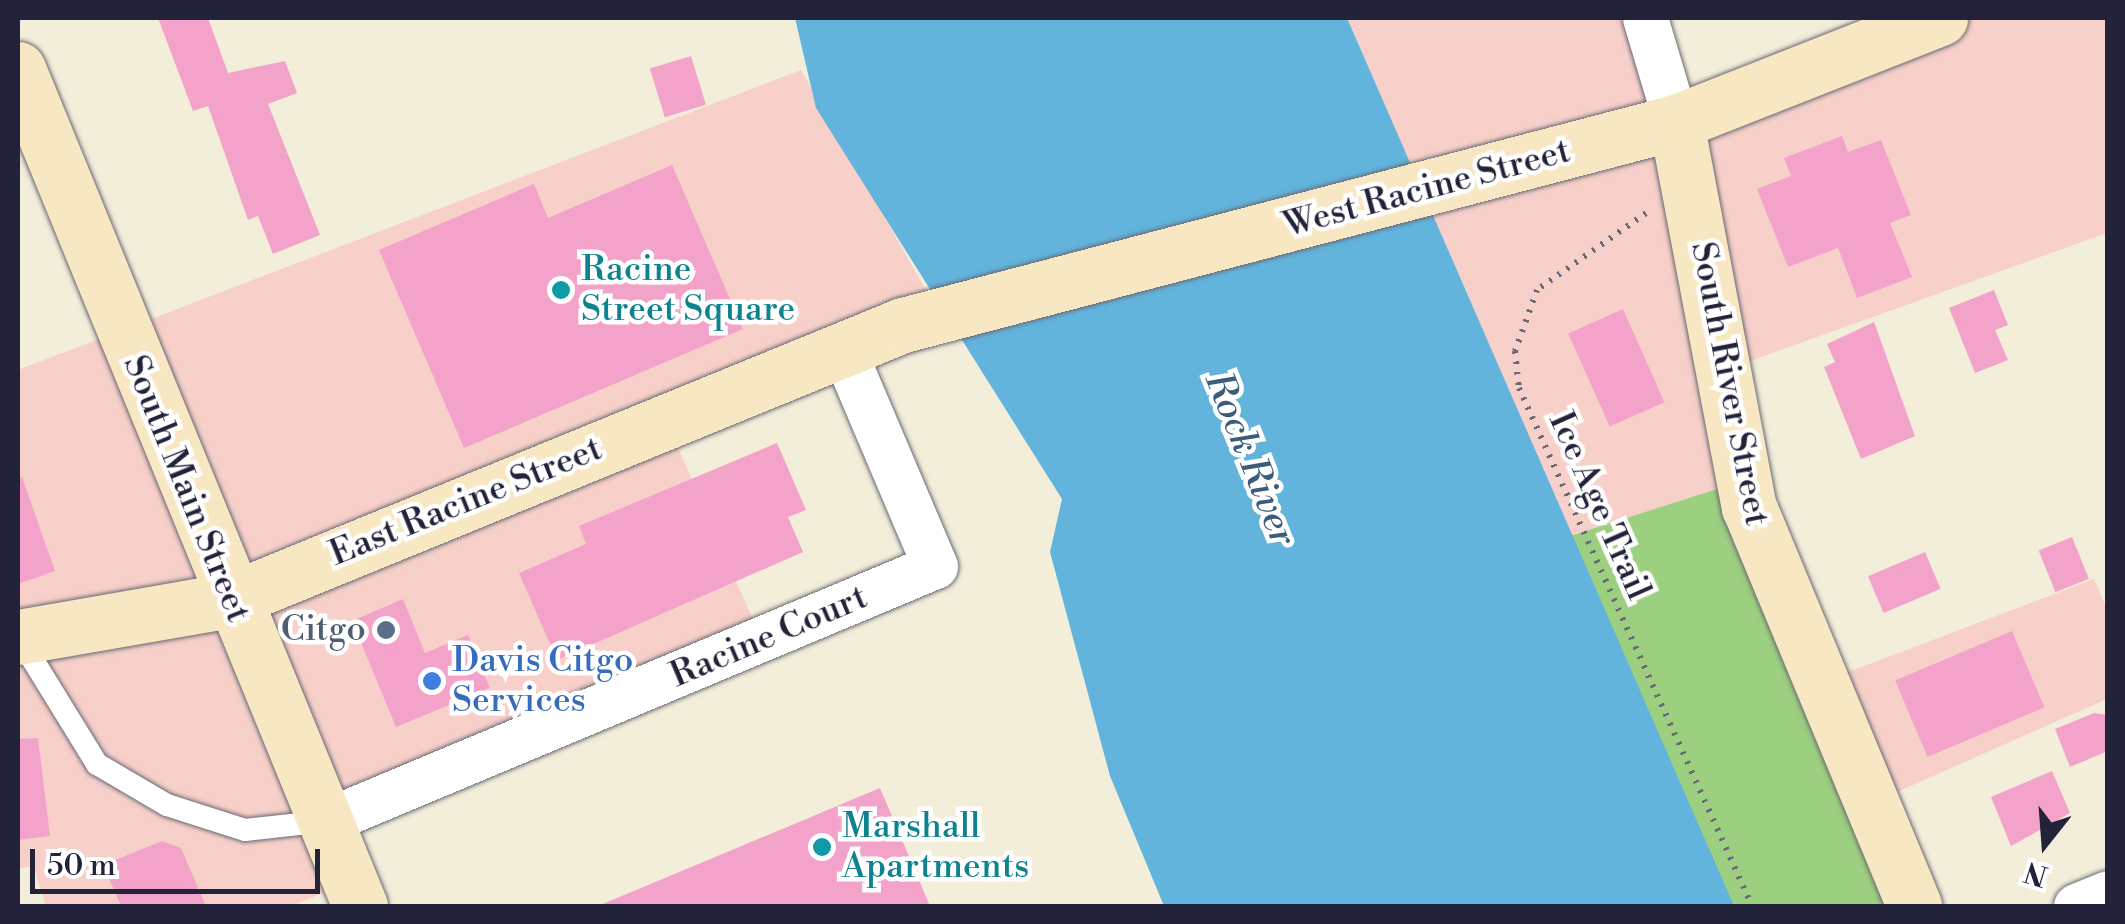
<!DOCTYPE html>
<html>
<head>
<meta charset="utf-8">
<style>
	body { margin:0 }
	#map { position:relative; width:2125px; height:924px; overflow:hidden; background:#f2eeda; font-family:"Libre Bodoni",serif }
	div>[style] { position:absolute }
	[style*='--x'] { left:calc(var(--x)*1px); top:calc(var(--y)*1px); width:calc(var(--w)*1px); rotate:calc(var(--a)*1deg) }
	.built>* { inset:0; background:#f7d0ca }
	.green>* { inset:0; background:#9ccf7f }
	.water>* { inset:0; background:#62b4dd }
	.building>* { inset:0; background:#f3a3ca; transform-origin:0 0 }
	.path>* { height:6px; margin-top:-3px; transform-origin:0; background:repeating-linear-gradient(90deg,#6b6973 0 2.5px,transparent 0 10.5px) }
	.roads { filter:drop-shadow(0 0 2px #6b6973) drop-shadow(0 0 2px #6b6973) }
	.service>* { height:22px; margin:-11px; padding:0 11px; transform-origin:11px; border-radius:11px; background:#fff }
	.minor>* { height:45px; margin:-22.5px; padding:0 22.5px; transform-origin:22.5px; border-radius:22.5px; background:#fff }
	.secondary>* { height:55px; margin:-27.5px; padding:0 27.5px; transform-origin:27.5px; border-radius:27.5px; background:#f8e7c3 }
	.dots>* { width:28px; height:28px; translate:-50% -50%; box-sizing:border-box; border:5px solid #fff; border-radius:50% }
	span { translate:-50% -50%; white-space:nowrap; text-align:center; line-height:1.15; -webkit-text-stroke:9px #fff; paint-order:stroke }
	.street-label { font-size:35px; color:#22223b }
	.culture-label { font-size:35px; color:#0d838f }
	.left { translate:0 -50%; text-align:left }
	.service-label { font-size:35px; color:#4e5e75 }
	.right { translate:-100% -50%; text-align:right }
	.shop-label { font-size:35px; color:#366cbe }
	.water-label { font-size:38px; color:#3c5c7c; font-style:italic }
	.frame { position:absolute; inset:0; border:20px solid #22223b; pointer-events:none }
	.north { position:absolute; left:1995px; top:794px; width:100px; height:100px; -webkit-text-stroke:8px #fff; paint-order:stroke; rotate:197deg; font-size:28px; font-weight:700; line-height:40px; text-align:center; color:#22223b }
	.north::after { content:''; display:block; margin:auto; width:35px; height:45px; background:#22223b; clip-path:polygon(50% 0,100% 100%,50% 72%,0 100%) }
	.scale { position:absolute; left:30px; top:849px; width:290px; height:45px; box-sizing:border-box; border:5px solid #22223b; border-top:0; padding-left:12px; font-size:30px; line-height:35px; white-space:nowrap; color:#22223b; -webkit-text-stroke:8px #fff; paint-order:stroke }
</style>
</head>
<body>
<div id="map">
	<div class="built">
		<i style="clip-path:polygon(1347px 18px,1645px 18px,1676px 122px,1940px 18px,2107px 18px,2107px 233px,1722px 371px,1742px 481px,1570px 536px)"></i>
		<i style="clip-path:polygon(801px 70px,940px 315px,666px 420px,762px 640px,327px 821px,350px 882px,291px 906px,46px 906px,33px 866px,18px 869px,18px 370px)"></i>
		<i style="clip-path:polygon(2094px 579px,2107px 609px,2107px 699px,1870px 804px,1819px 683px)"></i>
	</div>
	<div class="green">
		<i style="clip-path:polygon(1742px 481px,1914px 906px,1732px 906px,1570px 536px)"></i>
	</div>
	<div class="water">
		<i style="clip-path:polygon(795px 18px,1347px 18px,1734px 906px,1164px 906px,1110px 776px,1050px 552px,1062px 499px,816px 108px)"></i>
	</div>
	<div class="building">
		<i style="clip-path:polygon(158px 18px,208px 18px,228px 73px,285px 61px,297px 93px,268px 104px,320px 235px,273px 254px,258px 216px,248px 220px,208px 106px,193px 111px)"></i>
		<i style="left:691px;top:56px;width:51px;height:43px;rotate:73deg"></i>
		<i style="clip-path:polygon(1842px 136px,1848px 152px,1881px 140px,1911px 215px,1890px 223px,1912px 277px,1857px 298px,1838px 248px,1788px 267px,1757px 189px,1791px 176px,1784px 158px)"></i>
		<i style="clip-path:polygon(672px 165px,743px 329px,464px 448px,379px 250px,534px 184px,548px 218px)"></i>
		<i style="clip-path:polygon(1994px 290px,2008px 325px,1995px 330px,2008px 360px,1975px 373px,1949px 308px)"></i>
		<i style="left:1623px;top:309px;width:102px;height:60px;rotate:66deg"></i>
		<i style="clip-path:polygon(1874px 322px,1915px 436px,1861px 459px,1824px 367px,1835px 362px,1827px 344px)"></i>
		<i style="clip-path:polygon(777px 443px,806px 510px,788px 517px,803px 552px,557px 660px,519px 573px,586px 544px,579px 526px)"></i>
		<i style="clip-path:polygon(22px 477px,55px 571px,18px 584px,18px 478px)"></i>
		<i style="left:2072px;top:537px;width:45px;height:36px;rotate:68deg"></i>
		<i style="left:1925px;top:552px;width:40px;height:62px;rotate:67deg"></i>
		<i style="clip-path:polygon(403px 599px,425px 653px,468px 635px,490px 688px,396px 727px,352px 621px)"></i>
		<i style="left:2012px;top:631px;width:83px;height:127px;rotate:67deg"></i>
		<i style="clip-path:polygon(2094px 713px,2108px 715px,2108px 751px,2070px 767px,2055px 729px)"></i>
		<i style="clip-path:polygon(38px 738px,50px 836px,18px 840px,18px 739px)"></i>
		<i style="clip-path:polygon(2052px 771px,2070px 813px,2011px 846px,1991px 797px)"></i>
		<i style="clip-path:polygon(880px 788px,930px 906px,598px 906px)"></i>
		<i style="clip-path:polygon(162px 841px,181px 848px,206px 906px,121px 906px,103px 865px)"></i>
	</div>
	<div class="path">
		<i style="--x:1646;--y:213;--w:133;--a:144.8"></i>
		<i style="--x:1537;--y:290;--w:65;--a:109.8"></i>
		<i style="--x:1515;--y:351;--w:37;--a:84"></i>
		<i style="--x:1519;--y:388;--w:568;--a:65.78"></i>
	</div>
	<div class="roads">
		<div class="service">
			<i style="--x:20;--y:639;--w:147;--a:58.4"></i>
			<i style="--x:97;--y:764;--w:81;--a:30.4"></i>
			<i style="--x:167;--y:805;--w:82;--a:17.8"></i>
			<i style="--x:245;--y:830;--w:81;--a:-6.3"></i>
		</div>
		<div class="minor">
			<i style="--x:1645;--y:18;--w:109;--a:73.4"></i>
			<i style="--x:326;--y:821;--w:660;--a:-22.72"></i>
			<i style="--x:935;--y:566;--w:238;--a:-113"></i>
			<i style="--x:2076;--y:906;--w:35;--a:-22"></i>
		</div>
		<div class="secondary">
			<i style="--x:18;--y:69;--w:904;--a:67.77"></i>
			<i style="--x:1676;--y:122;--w:392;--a:79.3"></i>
			<i style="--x:1749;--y:507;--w:432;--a:67.5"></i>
			<i style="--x:18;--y:637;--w:215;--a:-9.9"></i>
			<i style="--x:230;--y:600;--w:727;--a:-22.23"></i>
			<i style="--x:903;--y:325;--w:799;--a:-14.71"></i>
			<i style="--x:1676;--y:122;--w:284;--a:-21.5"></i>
		</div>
	</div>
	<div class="dots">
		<i style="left:561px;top:290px;background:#0f9aa8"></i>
		<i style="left:386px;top:630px;background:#5c6f8a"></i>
		<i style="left:432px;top:681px;background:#3f7fe0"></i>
		<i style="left:822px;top:847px;background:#0f9aa8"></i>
	</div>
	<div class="street-label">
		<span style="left:1427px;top:189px;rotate:-15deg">West Racine Street</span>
		<span style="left:1729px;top:384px;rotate:79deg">South River Street</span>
		<span style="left:186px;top:489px;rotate:68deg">South Main Street</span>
		<span style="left:466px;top:502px;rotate:-22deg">East Racine Street</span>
		<span style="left:1599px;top:506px;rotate:66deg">Ice Age Trail</span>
		<span style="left:769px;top:637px;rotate:-23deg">Racine Court</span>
	</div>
	<div class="culture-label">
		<span class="left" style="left:581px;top:290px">Racine<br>Street Square</span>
		<span class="left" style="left:842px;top:847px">Marshall<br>Apartments</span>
	</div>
	<div class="service-label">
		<span class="right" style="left:366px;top:630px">Citgo</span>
	</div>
	<div class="shop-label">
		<span class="left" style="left:452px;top:681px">Davis Citgo<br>Services</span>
	</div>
	<div class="water-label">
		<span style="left:1250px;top:459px;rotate:68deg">Rock River</span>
	</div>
	<div class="frame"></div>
	<div class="north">N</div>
	<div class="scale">50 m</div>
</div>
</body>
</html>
